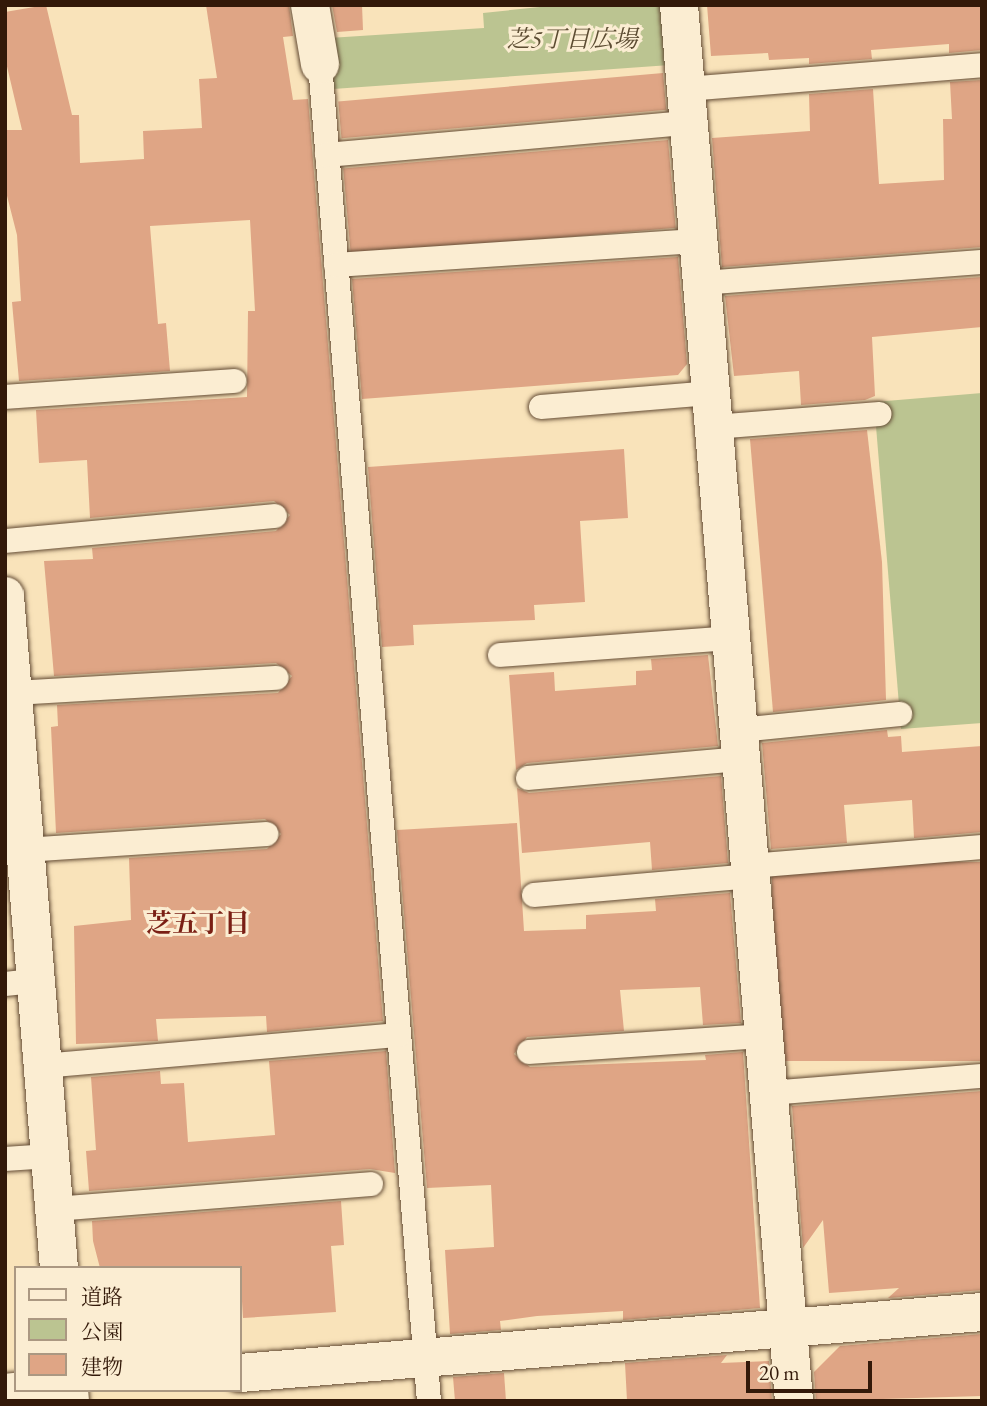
<!DOCTYPE html>
<html>
<head>
<meta charset="utf-8">
<style>
	body { margin:0 }
	#map { position:relative; width:987px; height:1406px; overflow:hidden; background:#f9e3ba; font-family:"EB Garamond","Noto Serif JP",serif }
	div>[style] { position:absolute }
	[style*='--x'] { left:calc(var(--x)*1px); top:calc(var(--y)*1px); width:calc(var(--w)*1px); rotate:calc(var(--a)*1deg) }
	.green>* { inset:0; background:#bbc491 }
	.building>* { inset:0; background:#dfa585; transform-origin:0 0 }
	.roads { filter:drop-shadow(0 0 2px #644c35) drop-shadow(0 0 2px #644c35) }
	.lane>* { height:24px; margin:-12px; padding:0 12px; transform-origin:12px; border-radius:12px; background:#fbedd2 }
	.street>* { height:38px; margin:-19px; padding:0 19px; transform-origin:19px; border-radius:19px; background:#fbedd2 }
	span { translate:-50% -50%; white-space:nowrap; text-align:center; line-height:1.15; -webkit-text-stroke:6px #fbedd2; paint-order:stroke }
	.park-label { font-size:24px; color:#5c4c32; font-style:italic }
	.neighbourhood-label { font-size:26px; color:#7a1f14; font-weight:700 }
	.frame { position:absolute; inset:0; border:7px solid #331909; pointer-events:none }
	.legend { position:absolute; left:14px; top:1266px; width:228px; height:126px; box-sizing:border-box; background:#fbedd2; border:2px solid #ab9882; margin:0; padding:9px 12px; list-style:none; font-size:21px; color:#331909 }
	.legend li { display:flex; align-items:center; gap:14px; height:35px }
	.legend b { width:35px; border:2px solid #ab9882 }
	.scale { position:absolute; left:746px; top:1361px; width:126px; height:32px; box-sizing:border-box; border:4px solid #331909; border-top:0; padding-left:9px; font-size:21px; line-height:24px; white-space:nowrap; color:#331909; -webkit-text-stroke:5px #fbedd2; paint-order:stroke }
</style>
</head>
<body>
<div id="map">
	<div class="green">
		<i style="clip-path:polygon(559px 5px,665px 5px,670px 65px,333px 89px,329px 38px,484px 28px,483px 13px)"></i>
		<i style="clip-path:polygon(982px 393px,982px 723px,901px 729px,874px 402px)"></i>
	</div>
	<div class="building">
		<i style="clip-path:polygon(46px 5px,72px 115px,79px 115px,80px 163px,144px 159px,143px 131px,202px 128px,199px 79px,217px 78px,206px 5px,289px 5px,293px 36px,283px 37px,293px 100px,308px 99px,383px 1021px,267px 1032px,266px 1016px,156px 1019px,158px 1041px,76px 1044px,74px 926px,131px 920px,129px 858px,267px 849px,281px 834px,265px 819px,56px 833px,51px 727px,58px 726px,57px 705px,278px 693px,292px 676px,276px 663px,54px 676px,44px 561px,93px 559px,92px 548px,276px 531px,290px 515px,274px 501px,90px 518px,87px 460px,39px 463px,36px 410px,247px 397px,248px 311px,255px 311px,250px 220px,150px 226px,158px 324px,166px 323px,170px 371px,19px 381px,12px 302px,21px 301px,17px 235px,5px 188px,5px 130px,22px 130px,5px 58px,5px 12px)"></i>
		<i style="clip-path:polygon(332px 5px,362px 5px,363px 30px,337px 32px)"></i>
		<i style="clip-path:polygon(707px 5px,982px 5px,982px 50px,949px 53px,949px 44px,871px 50px,872px 59px,809px 64px,809px 58px,769px 60px,768px 53px,711px 56px)"></i>
		<i style="left:663px;top:73px;width:37px;height:326px;rotate:85deg"></i>
		<i style="clip-path:polygon(982px 80px,982px 247px,722px 267px,712px 138px,810px 131px,809px 94px,873px 89px,879px 184px,944px 180px,943px 119px,952px 119px,950px 82px)"></i>
		<i style="left:668px;top:140px;width:88px;height:326px;rotate:85deg"></i>
		<i style="clip-path:polygon(678px 257px,687px 364px,678px 375px,362px 399px,352px 279px)"></i>
		<i style="clip-path:polygon(982px 277px,982px 327px,872px 337px,875px 396px,865px 400px,801px 405px,799px 371px,734px 376px,725px 296px)"></i>
		<i style="clip-path:polygon(867px 430px,882px 562px,886px 700px,773px 712px,750px 439px)"></i>
		<i style="clip-path:polygon(624px 449px,628px 518px,580px 521px,585px 602px,534px 605px,535px 620px,413px 625px,414px 645px,382px 647px,368px 467px)"></i>
		<i style="clip-path:polygon(708px 655px,718px 746px,527px 763px,516px 770px,509px 675px,554px 672px,555px 691px,636px 685px,636px 671px,652px 670px,651px 659px)"></i>
		<i style="clip-path:polygon(887px 730px,888px 737px,901px 736px,902px 752px,982px 746px,982px 832px,914px 838px,912px 800px,844px 805px,847px 843px,771px 849px,762px 743px)"></i>
		<i style="clip-path:polygon(721px 776px,728px 863px,652px 870px,650px 842px,522px 853px,517px 788px,529px 793px)"></i>
		<i style="clip-path:polygon(517px 823px,524px 931px,586px 929px,586px 915px,656px 911px,655px 899px,730px 893px,741px 1023px,703px 1025px,700px 987px,620px 990px,624px 1031px,527px 1037px,514px 1054px,530px 1067px,706px 1060px,705px 1055px,743px 1052px,760px 1308px,623px 1320px,623px 1311px,537px 1316px,500px 1321px,501px 1330px,450px 1334px,445px 1250px,494px 1247px,491px 1185px,427px 1188px,397px 830px)"></i>
		<i style="left:982px;top:862px;width:199px;height:210px;rotate:90deg"></i>
		<i style="clip-path:polygon(386px 1051px,395px 1173px,370px 1169px,89px 1191px,86px 1151px,96px 1150px,91px 1077px,160px 1071px,161px 1084px,184px 1083px,188px 1142px,275px 1135px,269px 1061px)"></i>
		<i style="clip-path:polygon(982px 1091px,982px 1290px,888px 1298px,899px 1288px,829px 1293px,823px 1220px,803px 1248px,792px 1106px)"></i>
		<i style="clip-path:polygon(341px 1201px,344px 1245px,331px 1246px,336px 1312px,243px 1318px,240px 1268px,100px 1268px,93px 1241px,92px 1221px)"></i>
		<i style="clip-path:polygon(982px 1334px,982px 1396px,816px 1401px,814px 1372px,840px 1346px)"></i>
		<i style="clip-path:polygon(727px 1355px,721px 1363px,769px 1361px,772px 1401px,627px 1401px,625px 1363px)"></i>
		<i style="clip-path:polygon(504px 1373px,506px 1401px,455px 1401px,453px 1377px)"></i>
	</div>
	<div class="roads">
		<div class="lane">
			<i style="--x:320;--y:64;--w:1341;--a:85.34"></i>
			<i style="--x:686;--y:89;--w:297;--a:-4.6"></i>
			<i style="--x:327;--y:155;--w:363;--a:-5.1"></i>
			<i style="--x:336;--y:265;--w:364;--a:-3.8"></i>
			<i style="--x:702;--y:283;--w:281;--a:-4.3"></i>
			<i style="--x:5;--y:397;--w:230;--a:-4"></i>
			<i style="--x:541;--y:407;--w:172;--a:-4.7"></i>
			<i style="--x:714;--y:427;--w:166;--a:-4.5"></i>
			<i style="--x:5;--y:541;--w:271;--a:-5.3"></i>
			<i style="--x:500;--y:655;--w:232;--a:-4.2"></i>
			<i style="--x:13;--y:693;--w:264;--a:-3.3"></i>
			<i style="--x:739;--y:730;--w:162;--a:-5.7"></i>
			<i style="--x:528;--y:778;--w:214;--a:-5.1"></i>
			<i style="--x:25;--y:850;--w:242;--a:-3.8"></i>
			<i style="--x:750;--y:866;--w:233;--a:-4.7"></i>
			<i style="--x:534;--y:895;--w:218;--a:-5"></i>
			<i style="--x:5;--y:984;--w:31;--a:-6"></i>
			<i style="--x:529;--y:1052;--w:236;--a:-3.9"></i>
			<i style="--x:43;--y:1066;--w:357;--a:-5"></i>
			<i style="--x:769;--y:1093;--w:214;--a:-4.6"></i>
			<i style="--x:5;--y:1159;--w:45;--a:-3.8"></i>
			<i style="--x:54;--y:1209;--w:318;--a:-4.5"></i>
		</div>
		<div class="street">
			<i style="--x:310;--y:5;--w:60;--a:80.4"></i>
			<i style="--x:679;--y:5;--w:1401;--a:85.29"></i>
			<i style="--x:5;--y:596;--w:674;--a:85.41"></i>
			<i style="--x:240;--y:1373;--w:745;--a:-4.7"></i>
			<i style="--x:69;--y:1390;--w:11;--a:85"></i>
			<i style="--x:5;--y:1393;--w:30;--a:-6"></i>
		</div>
	</div>
	<div class="park-label">
		<span style="left:572px;top:39px">芝5丁目広場</span>
	</div>
	<div class="neighbourhood-label">
		<span style="left:198px;top:924px">芝五丁目</span>
	</div>
	<div class="frame"></div>
	<ul class="legend">
	<li><b style="height:9px;background:#fbedd2"></b>道路</li>
	<li><b style="height:19px;background:#bbc491"></b>公園</li>
	<li><b style="height:19px;background:#dfa585"></b>建物</li>
	</ul>
	<div class="scale">20 m</div>
</div>
</body>
</html>
